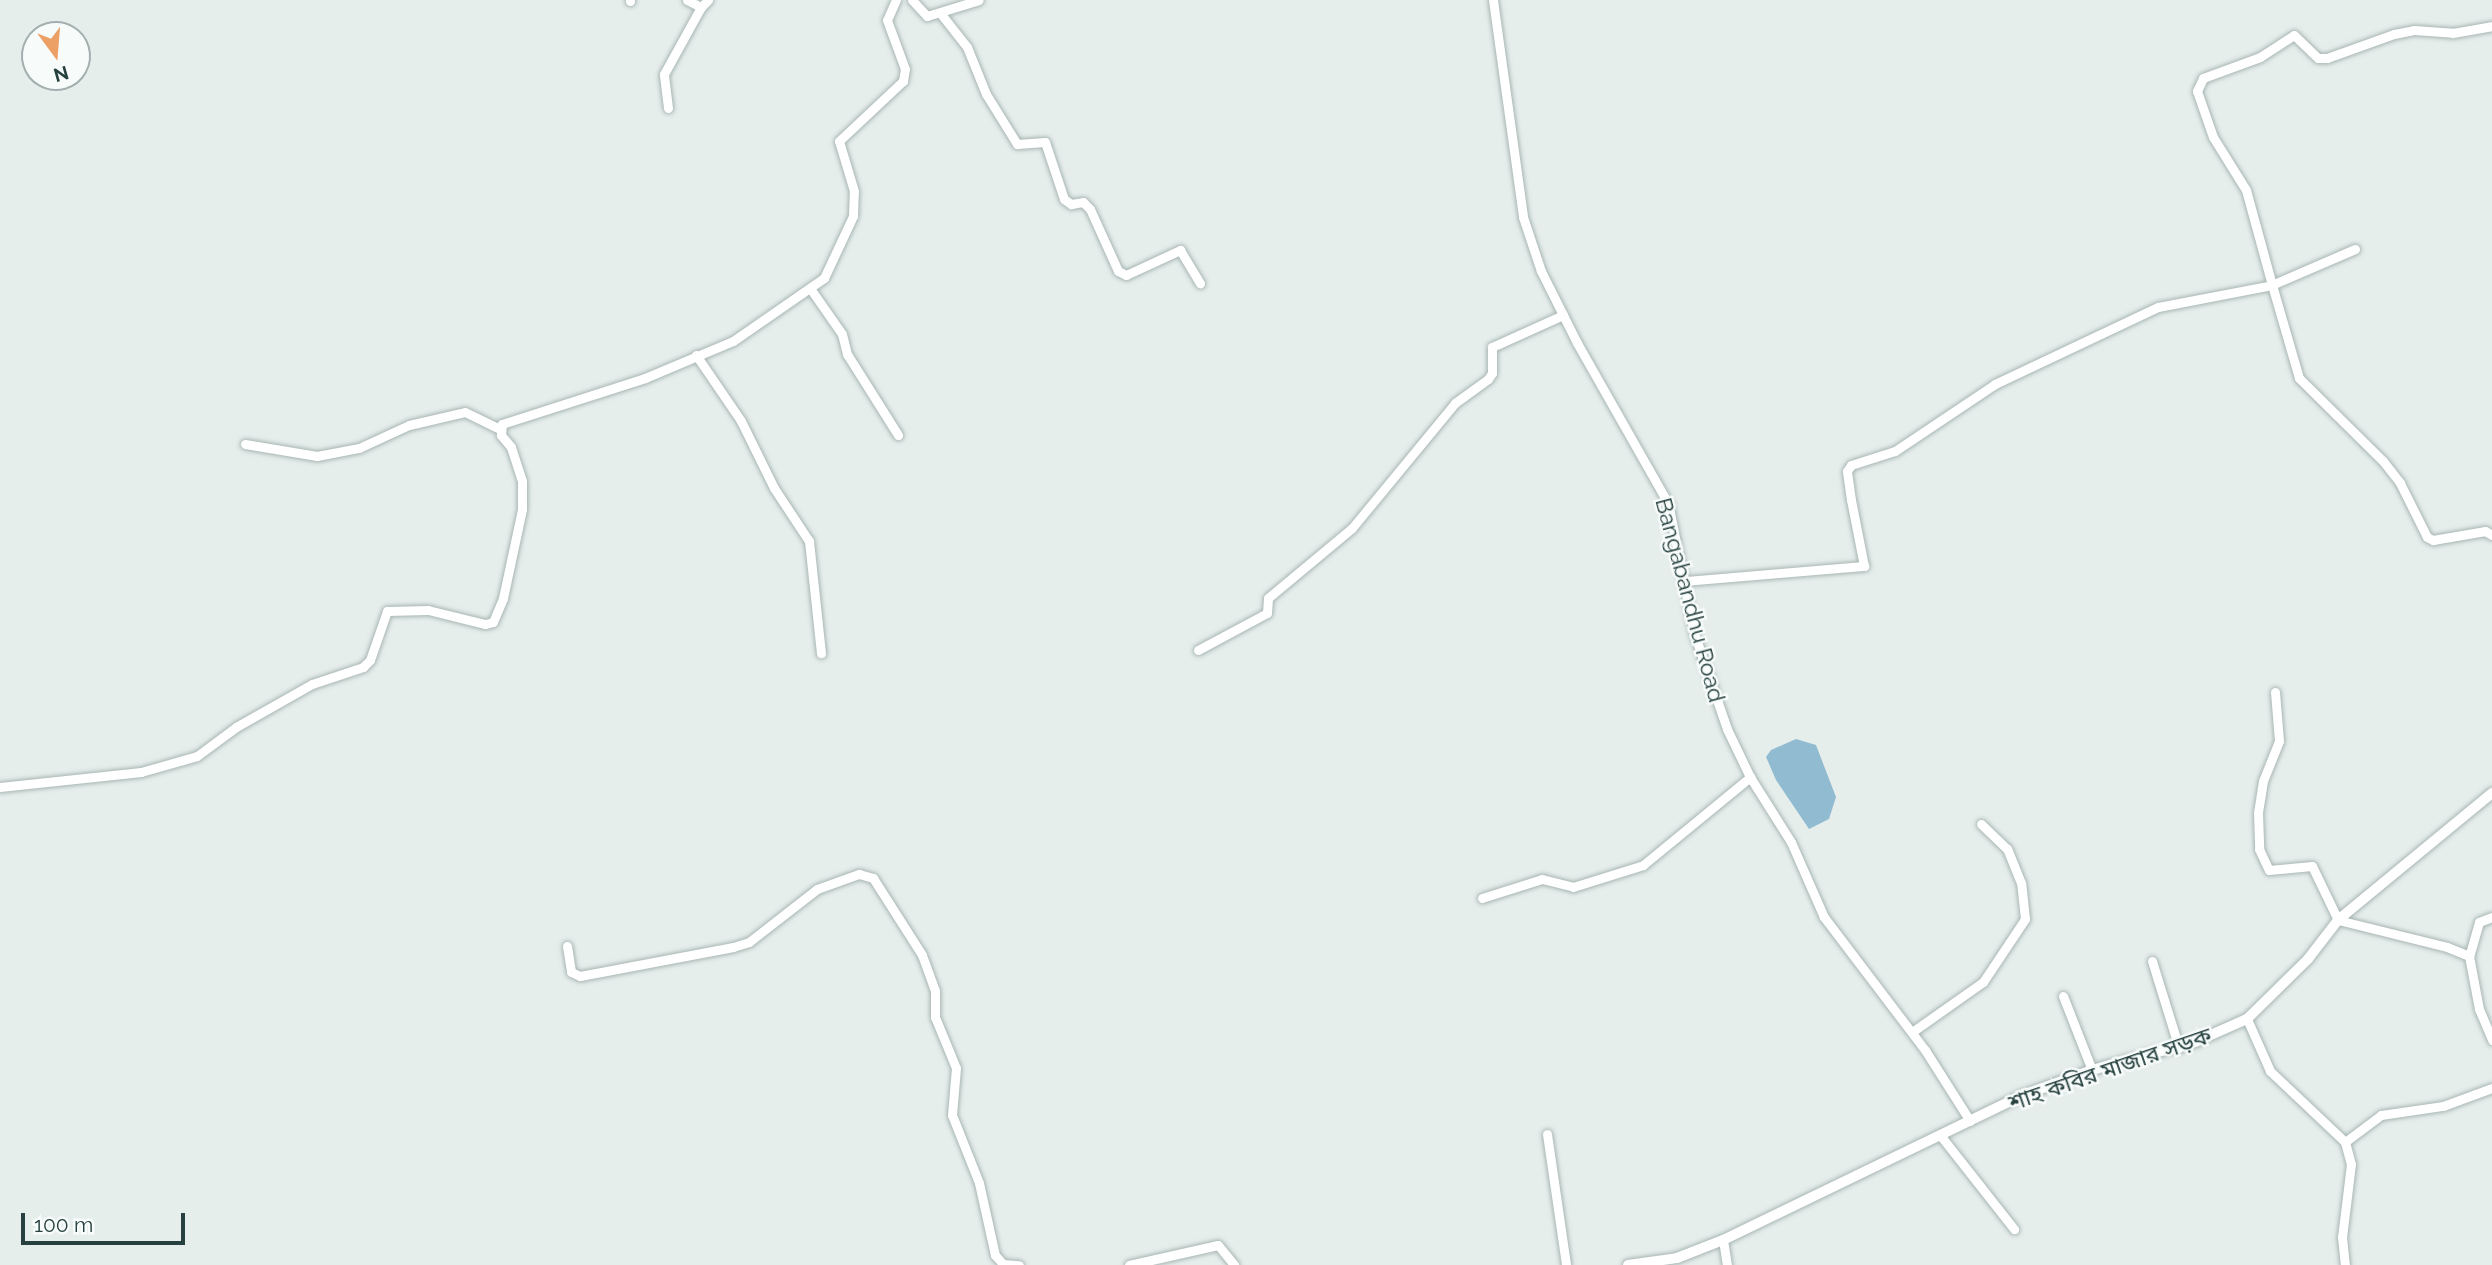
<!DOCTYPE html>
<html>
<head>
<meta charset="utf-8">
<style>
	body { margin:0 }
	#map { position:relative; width:2492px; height:1265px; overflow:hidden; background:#e6eeec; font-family:Raleway,"Noto Sans Bengali",sans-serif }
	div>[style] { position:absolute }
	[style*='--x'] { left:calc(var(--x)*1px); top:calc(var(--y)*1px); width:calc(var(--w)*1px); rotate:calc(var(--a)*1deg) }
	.water>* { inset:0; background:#91bbd0 }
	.roads { filter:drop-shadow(0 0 2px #a8b6b4) drop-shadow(0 0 2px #a8b6b4) }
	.minor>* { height:9px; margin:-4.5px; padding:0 4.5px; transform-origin:4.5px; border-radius:4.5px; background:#fff }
	.tertiary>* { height:10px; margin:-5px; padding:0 5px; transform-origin:5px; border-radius:5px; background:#fff }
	span { translate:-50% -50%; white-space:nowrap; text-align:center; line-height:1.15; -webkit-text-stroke:5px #f7fbfa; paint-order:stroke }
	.street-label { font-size:23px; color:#25403e }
	.north { position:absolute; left:21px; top:21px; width:70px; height:70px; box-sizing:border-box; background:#f7fbfa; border:2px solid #a3b0af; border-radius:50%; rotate:164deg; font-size:19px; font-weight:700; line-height:28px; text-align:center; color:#25403e }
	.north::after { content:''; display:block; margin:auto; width:24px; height:32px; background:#eda066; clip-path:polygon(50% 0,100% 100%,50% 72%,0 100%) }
	.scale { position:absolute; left:21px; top:1213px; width:164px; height:32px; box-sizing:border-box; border:4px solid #25403e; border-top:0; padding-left:9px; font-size:21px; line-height:24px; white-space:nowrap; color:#25403e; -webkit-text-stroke:5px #f7fbfa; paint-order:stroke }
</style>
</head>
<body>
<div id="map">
	<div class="water">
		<i style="clip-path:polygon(1796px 739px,1816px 745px,1836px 797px,1829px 819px,1809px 829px,1776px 780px,1766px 757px,1771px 750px)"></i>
	</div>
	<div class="roads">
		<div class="minor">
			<i style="--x:687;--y:0;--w:16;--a:27"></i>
			<i style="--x:701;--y:7;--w:10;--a:-45"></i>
			<i style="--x:912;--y:0;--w:22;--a:47"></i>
			<i style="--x:927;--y:16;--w:54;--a:-17.1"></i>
			<i style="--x:1493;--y:0;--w:219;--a:82.1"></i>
			<i style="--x:1523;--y:217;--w:57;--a:71.6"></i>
			<i style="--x:1541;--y:271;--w:80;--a:63.4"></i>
			<i style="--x:1577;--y:343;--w:184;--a:60.4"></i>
			<i style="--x:1668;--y:503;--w:133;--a:78.7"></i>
			<i style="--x:1694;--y:633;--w:102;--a:71"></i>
			<i style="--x:1727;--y:729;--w:53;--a:64.4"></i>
			<i style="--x:1750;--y:777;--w:77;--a:57.8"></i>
			<i style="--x:1791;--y:842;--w:82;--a:66.3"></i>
			<i style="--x:1824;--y:917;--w:167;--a:52.8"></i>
			<i style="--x:1925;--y:1050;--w:84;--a:57.6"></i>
			<i style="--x:630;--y:1;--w:1;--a:-90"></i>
			<i style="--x:941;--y:14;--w:42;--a:51.8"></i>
			<i style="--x:967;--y:47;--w:51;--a:68"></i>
			<i style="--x:986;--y:94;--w:59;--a:58.2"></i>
			<i style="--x:1017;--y:144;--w:28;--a:-4"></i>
			<i style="--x:1045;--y:142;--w:60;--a:71.6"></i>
			<i style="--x:1064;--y:199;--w:9;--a:36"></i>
			<i style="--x:1071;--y:204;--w:12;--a:-9"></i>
			<i style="--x:1083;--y:202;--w:10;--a:45"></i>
			<i style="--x:1090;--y:209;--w:68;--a:65.7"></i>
			<i style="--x:1118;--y:271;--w:9;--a:27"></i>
			<i style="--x:1126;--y:275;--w:60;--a:-24.8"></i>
			<i style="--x:1180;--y:250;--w:39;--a:59"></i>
			<i style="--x:668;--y:108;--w:34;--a:-97"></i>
			<i style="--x:664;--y:74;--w:77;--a:-61.1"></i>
			<i style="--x:2355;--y:249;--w:90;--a:156.6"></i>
			<i style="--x:2272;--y:285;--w:98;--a:-105.3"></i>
			<i style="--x:2246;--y:190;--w:62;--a:-121.9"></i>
			<i style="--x:2213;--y:137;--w:49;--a:-109.2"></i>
			<i style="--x:2197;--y:91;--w:14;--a:-65"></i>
			<i style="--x:2203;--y:78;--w:61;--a:-20.2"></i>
			<i style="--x:2260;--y:57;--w:40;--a:-32.9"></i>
			<i style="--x:2294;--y:35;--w:33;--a:44"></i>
			<i style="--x:2318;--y:58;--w:9;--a:0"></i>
			<i style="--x:2327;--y:58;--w:71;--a:-19.7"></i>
			<i style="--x:2394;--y:34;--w:20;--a:-11"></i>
			<i style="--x:2414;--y:30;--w:39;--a:4"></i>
			<i style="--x:2453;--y:33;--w:40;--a:-10"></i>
			<i style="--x:812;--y:291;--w:52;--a:55.1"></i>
			<i style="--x:842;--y:334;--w:21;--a:76"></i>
			<i style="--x:847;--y:354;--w:96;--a:57.8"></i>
			<i style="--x:696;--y:355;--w:80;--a:55.7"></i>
			<i style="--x:741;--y:421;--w:75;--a:63.8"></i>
			<i style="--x:774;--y:488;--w:64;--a:56.6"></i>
			<i style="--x:809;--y:541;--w:113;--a:83.9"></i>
			<i style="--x:245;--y:444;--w:73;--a:9.5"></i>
			<i style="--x:317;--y:456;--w:43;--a:-10.8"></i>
			<i style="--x:359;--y:448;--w:55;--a:-24.7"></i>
			<i style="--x:409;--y:425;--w:57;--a:-13.1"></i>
			<i style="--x:465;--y:412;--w:39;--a:26"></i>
			<i style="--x:1685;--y:581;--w:180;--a:-4.8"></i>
			<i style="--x:1864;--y:566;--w:67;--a:-101.1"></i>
			<i style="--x:1851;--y:500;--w:29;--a:-98"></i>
			<i style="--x:1847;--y:471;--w:7;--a:-56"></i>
			<i style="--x:1851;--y:465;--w:46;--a:-17.7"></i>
			<i style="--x:1895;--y:451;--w:120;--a:-33.8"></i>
			<i style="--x:1995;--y:384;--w:180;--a:-25.3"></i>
			<i style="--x:2158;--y:307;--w:116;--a:-10.9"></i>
			<i style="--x:2272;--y:285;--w:97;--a:73.8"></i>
			<i style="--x:2299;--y:378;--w:118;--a:44.7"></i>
			<i style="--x:2383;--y:461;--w:28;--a:52"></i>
			<i style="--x:2400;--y:483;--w:60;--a:63.4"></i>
			<i style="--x:2427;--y:537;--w:7;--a:27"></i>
			<i style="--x:2433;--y:540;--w:53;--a:-9.8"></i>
			<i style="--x:2485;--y:531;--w:8;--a:30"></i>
			<i style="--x:1198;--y:650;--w:78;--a:-28.2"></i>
			<i style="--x:1267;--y:613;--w:15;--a:-86"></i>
			<i style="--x:1268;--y:598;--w:109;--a:-39.8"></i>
			<i style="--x:1352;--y:528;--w:162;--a:-50.5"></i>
			<i style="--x:1455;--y:403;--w:41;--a:-36"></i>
			<i style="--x:1488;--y:379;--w:7;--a:-56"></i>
			<i style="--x:1492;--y:373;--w:26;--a:-90"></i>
			<i style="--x:1492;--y:347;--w:78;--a:-24.3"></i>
			<i style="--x:2275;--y:692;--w:49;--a:85.3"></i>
			<i style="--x:2279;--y:741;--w:43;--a:111.8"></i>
			<i style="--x:2263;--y:781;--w:32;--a:99"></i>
			<i style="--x:2258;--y:813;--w:36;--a:88"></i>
			<i style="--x:2259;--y:849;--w:23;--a:65"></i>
			<i style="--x:2269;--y:870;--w:43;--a:-5.3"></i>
			<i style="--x:2312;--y:866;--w:60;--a:64.3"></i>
			<i style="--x:2338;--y:920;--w:112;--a:13.9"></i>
			<i style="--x:2447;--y:947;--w:24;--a:22"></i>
			<i style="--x:0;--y:787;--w:142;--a:-6.1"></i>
			<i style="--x:141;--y:772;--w:58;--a:-15.9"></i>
			<i style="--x:197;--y:756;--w:49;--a:-36.6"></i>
			<i style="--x:236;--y:727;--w:87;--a:-29.5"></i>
			<i style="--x:312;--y:684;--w:54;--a:-18.4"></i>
			<i style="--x:363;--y:667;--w:10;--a:-45"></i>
			<i style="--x:370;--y:660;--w:52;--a:-70.9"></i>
			<i style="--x:387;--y:611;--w:41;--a:-1.4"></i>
			<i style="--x:428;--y:610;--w:59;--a:13.8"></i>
			<i style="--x:485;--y:624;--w:8;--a:-14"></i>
			<i style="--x:493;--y:622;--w:26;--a:-67"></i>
			<i style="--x:503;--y:598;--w:91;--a:-77.9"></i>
			<i style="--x:522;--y:509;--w:28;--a:-90"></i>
			<i style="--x:522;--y:481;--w:36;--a:-108"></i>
			<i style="--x:511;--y:447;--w:16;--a:-130"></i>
			<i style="--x:501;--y:435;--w:11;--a:-85"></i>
			<i style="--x:502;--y:424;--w:150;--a:-17.8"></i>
			<i style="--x:645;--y:378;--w:95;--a:-22.8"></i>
			<i style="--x:733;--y:341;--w:111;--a:-34.7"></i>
			<i style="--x:824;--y:278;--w:68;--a:-64.9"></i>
			<i style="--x:853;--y:216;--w:25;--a:-88"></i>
			<i style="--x:854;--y:191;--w:52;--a:-106.7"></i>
			<i style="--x:839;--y:141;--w:88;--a:-43.2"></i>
			<i style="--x:903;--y:81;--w:12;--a:-81"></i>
			<i style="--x:905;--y:69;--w:52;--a:-110.2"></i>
			<i style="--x:887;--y:20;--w:22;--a:-66"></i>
			<i style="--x:1482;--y:898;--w:63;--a:-17.6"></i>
			<i style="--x:1542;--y:879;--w:32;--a:14"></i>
			<i style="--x:1573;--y:887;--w:73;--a:-17.4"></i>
			<i style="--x:1643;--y:865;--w:139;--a:-39.4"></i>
			<i style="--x:2492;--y:917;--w:14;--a:159"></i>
			<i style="--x:2479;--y:922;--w:35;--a:106"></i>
			<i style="--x:2469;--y:956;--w:54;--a:79.3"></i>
			<i style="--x:2479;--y:1009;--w:34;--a:67"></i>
			<i style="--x:567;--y:946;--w:26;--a:81"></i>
			<i style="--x:571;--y:972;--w:10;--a:24"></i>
			<i style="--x:580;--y:976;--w:156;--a:-10.7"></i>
			<i style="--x:733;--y:947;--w:17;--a:-17"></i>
			<i style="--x:749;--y:942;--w:86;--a:-37.9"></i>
			<i style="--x:817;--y:889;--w:45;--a:-19.7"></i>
			<i style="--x:859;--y:874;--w:15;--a:16"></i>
			<i style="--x:873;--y:878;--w:91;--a:57.5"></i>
			<i style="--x:922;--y:955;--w:38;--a:70"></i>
			<i style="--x:935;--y:991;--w:26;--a:90"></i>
			<i style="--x:935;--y:1017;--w:55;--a:67.6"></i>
			<i style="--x:956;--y:1068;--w:47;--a:94.9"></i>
			<i style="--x:952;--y:1115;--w:73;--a:68.3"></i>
			<i style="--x:979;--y:1183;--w:74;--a:77.5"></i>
			<i style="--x:995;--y:1255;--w:12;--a:48"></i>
			<i style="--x:1003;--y:1264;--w:16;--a:4"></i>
			<i style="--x:2152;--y:961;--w:91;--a:72.8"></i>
			<i style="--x:2063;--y:996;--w:79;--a:68.6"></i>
			<i style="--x:2247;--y:1019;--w:57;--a:66.1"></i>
			<i style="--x:2270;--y:1071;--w:103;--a:43.4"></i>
			<i style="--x:2345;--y:1142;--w:23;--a:75"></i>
			<i style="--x:2351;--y:1164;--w:74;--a:97"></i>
			<i style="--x:2342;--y:1237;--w:28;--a:84"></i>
			<i style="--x:1912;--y:1032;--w:87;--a:-35.2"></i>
			<i style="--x:1983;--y:982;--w:76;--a:-56.3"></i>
			<i style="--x:2025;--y:919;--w:36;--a:-96"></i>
			<i style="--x:2021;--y:883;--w:37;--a:-112"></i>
			<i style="--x:2007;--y:849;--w:36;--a:-136"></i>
			<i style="--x:1547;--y:1134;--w:132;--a:81.7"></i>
			<i style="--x:1940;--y:1135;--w:120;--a:51.8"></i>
			<i style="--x:2345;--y:1142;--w:45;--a:-36.9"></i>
			<i style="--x:2381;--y:1115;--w:63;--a:-8.3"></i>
			<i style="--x:2443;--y:1106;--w:52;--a:-20.2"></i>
			<i style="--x:1723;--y:1240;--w:25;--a:81"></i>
			<i style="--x:1129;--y:1265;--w:91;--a:-12.7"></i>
			<i style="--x:1218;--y:1245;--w:26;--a:51"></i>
		</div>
		<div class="tertiary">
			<i style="--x:1628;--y:1265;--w:49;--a:-8.1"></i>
			<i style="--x:1677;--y:1258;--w:49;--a:-21.4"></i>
			<i style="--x:1723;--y:1240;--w:331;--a:-25.8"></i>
			<i style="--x:2021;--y:1096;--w:76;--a:-20.1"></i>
			<i style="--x:2092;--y:1070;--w:107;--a:-15.2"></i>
			<i style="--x:2195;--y:1042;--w:57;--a:-23.9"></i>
			<i style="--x:2247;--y:1019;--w:86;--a:-44.5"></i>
			<i style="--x:2308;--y:959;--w:49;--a:-52.4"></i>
			<i style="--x:2338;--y:920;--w:200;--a:-39.5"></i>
		</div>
	</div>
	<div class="street-label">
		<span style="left:1690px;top:600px;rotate:75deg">Bangabandhu Road</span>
		<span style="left:2110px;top:1069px;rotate:-19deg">শাহ কবির মাজার সড়ক</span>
	</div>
	<div class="north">N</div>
	<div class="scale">100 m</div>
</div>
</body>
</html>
